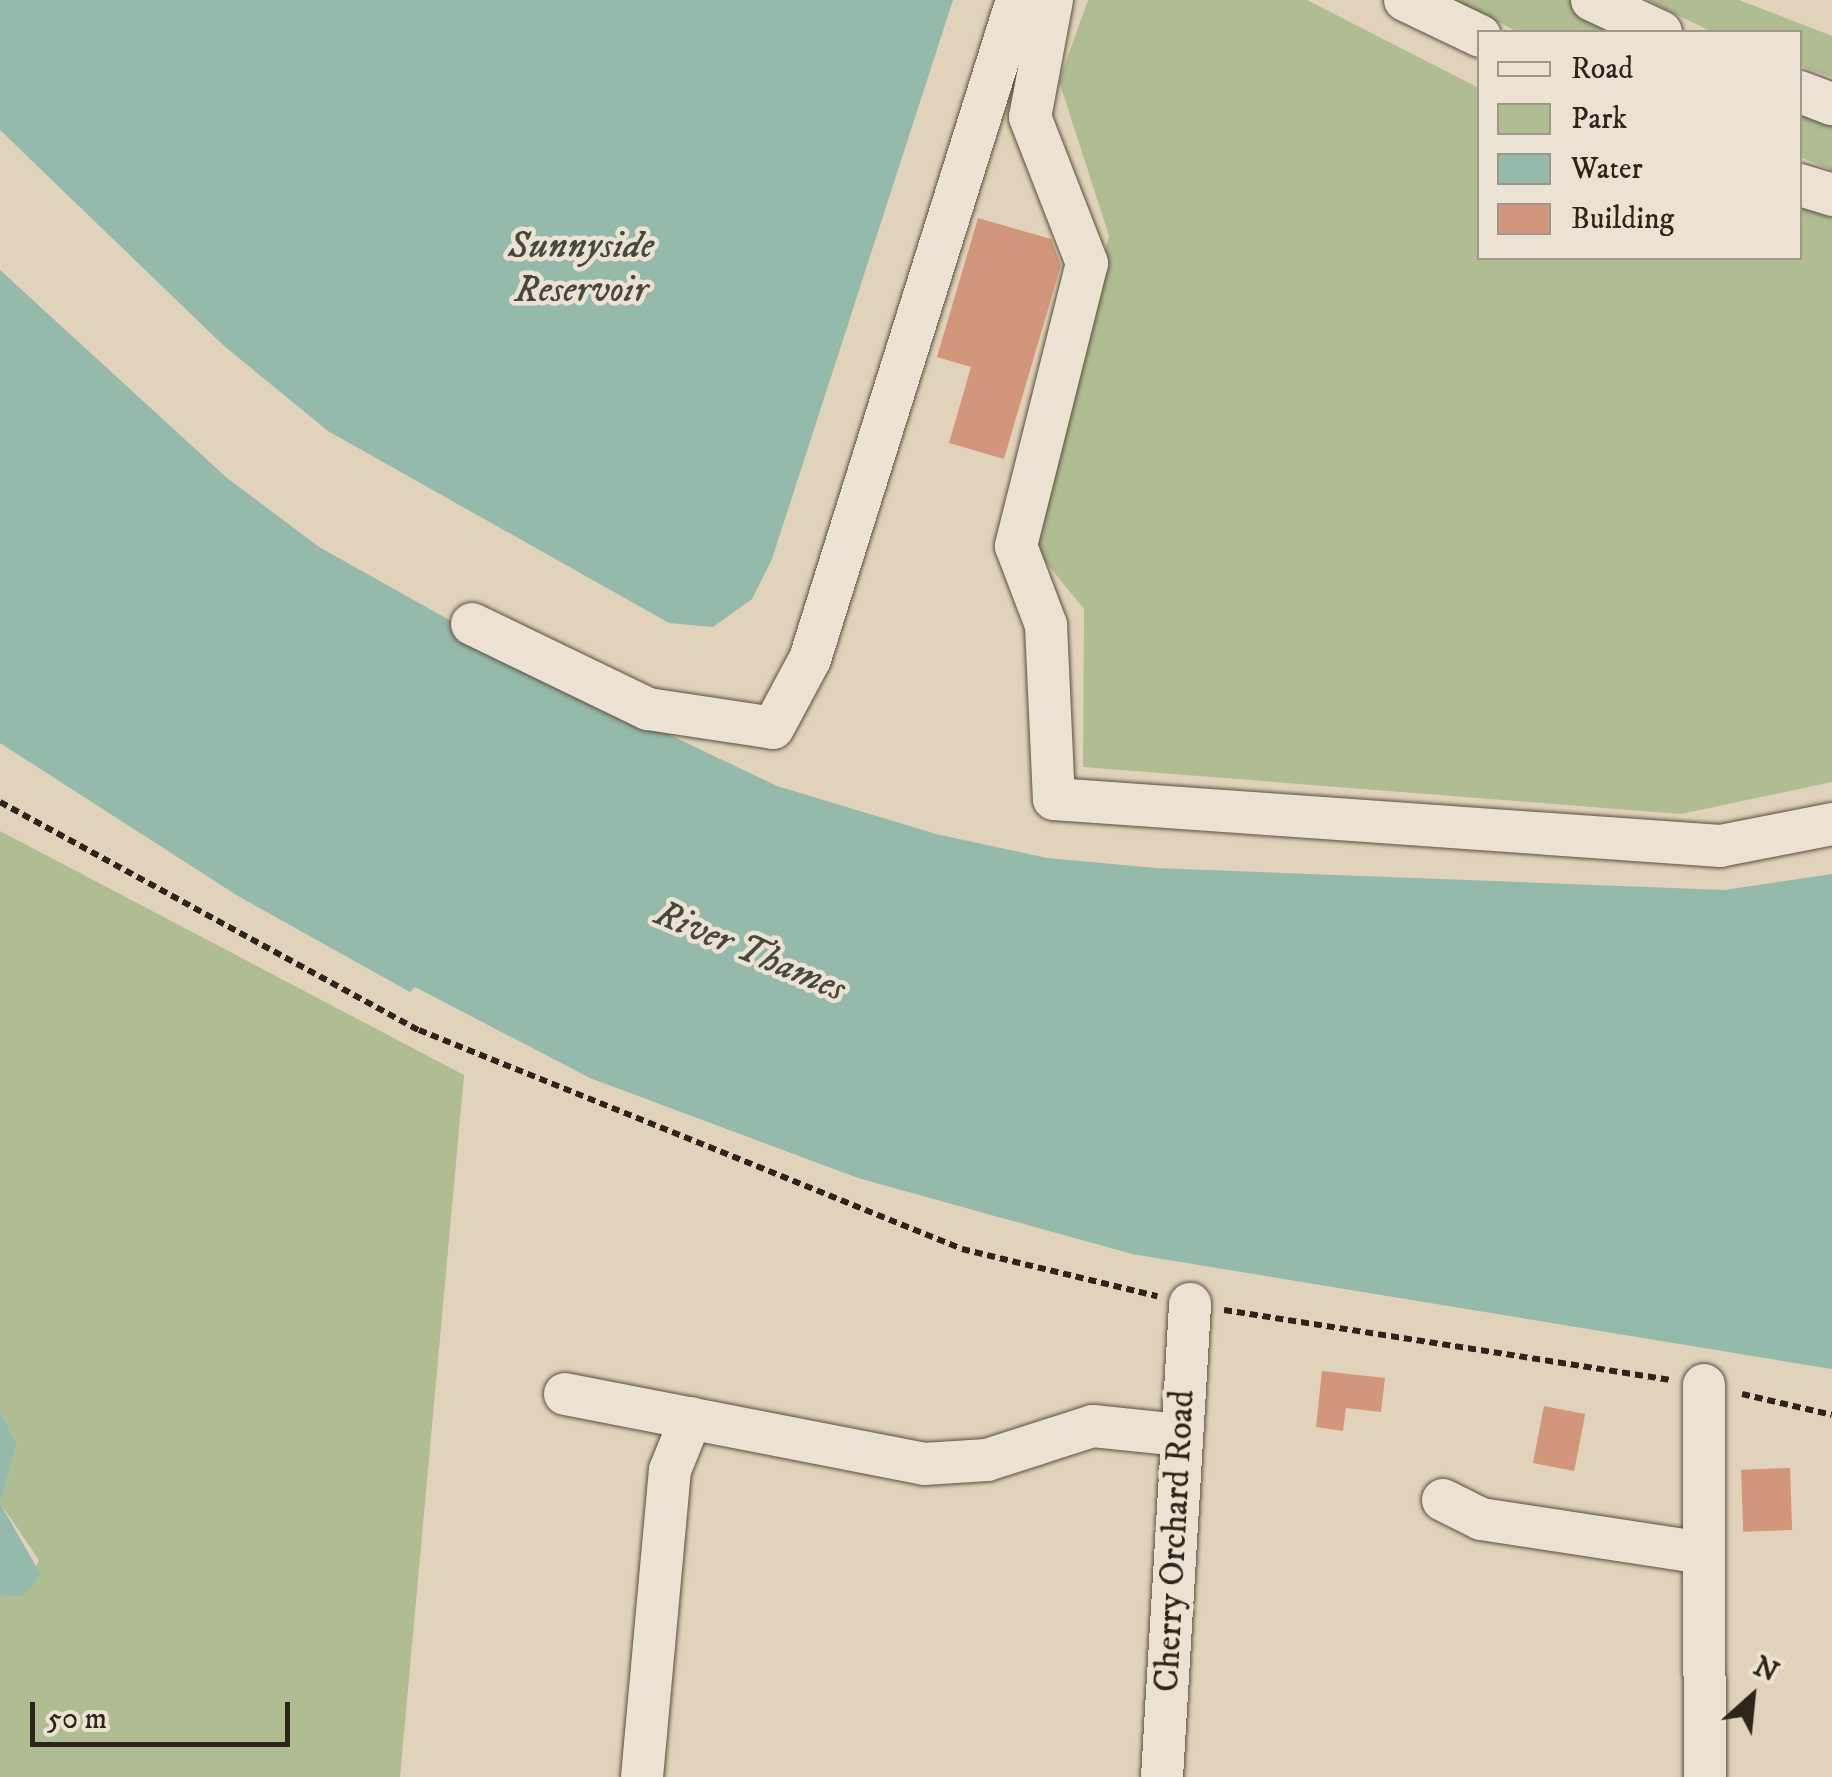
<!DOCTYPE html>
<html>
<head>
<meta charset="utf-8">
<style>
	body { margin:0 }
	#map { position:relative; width:1832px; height:1777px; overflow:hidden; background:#e1d3bb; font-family:"IM FELL DW Pica",serif }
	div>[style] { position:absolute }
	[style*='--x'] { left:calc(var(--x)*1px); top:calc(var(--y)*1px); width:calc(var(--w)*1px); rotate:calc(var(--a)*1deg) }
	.green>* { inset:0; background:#b0bd92 }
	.water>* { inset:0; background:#95b9aa }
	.building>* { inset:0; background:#d2967c; transform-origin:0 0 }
	.path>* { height:6px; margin-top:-3px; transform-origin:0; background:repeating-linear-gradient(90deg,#2d241b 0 8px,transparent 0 13px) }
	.roads { filter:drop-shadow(0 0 2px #5a5043) drop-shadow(0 0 2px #5a5043) }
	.minor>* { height:42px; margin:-21px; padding:0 21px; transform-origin:21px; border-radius:21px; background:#ece2d3 }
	span { translate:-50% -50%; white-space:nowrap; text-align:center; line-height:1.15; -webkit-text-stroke:9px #ece2d3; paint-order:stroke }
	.street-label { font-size:35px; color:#2d241b }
	.water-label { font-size:38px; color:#47493f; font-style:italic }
	.legend { position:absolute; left:1477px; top:30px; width:325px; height:230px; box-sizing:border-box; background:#ece2d3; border:2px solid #a09689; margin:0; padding:12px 18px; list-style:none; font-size:30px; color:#2d241b }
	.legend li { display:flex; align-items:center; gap:20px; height:50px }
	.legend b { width:50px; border:2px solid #a09689 }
	.north { position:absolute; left:1702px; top:1647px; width:100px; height:100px; -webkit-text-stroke:8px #ece2d3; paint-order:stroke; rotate:27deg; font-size:28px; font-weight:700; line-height:40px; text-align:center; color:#2d241b }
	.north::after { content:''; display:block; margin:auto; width:35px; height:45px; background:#2d241b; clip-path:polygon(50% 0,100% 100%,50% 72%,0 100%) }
	.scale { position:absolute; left:30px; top:1702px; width:260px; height:45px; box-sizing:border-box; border:5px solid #2d241b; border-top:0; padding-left:12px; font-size:30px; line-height:35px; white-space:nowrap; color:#2d241b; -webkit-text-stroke:8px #ece2d3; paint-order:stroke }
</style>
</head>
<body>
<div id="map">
	<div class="green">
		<i style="clip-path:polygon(1088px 0,1307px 0,1479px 88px,1480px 258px,1800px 258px,1800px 207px,1832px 218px,1832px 782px,1681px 814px,1083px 767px,1084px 609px,1029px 542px,1109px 236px,1059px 81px)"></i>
		<i style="clip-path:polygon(1454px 0,1592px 0,1661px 32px,1518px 32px)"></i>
		<i style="clip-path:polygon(1647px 0,1739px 0,1832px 36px,1832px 77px,1800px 66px,1800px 32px,1712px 32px)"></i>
		<i style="clip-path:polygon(1800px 92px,1832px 104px,1832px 170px,1800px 157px)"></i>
		<i style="clip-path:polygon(0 831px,464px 1075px,400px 1777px,0 1777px,0 1597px,23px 1596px,39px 1560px,0 1503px,17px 1444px,0 1411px)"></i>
	</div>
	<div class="water">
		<i style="clip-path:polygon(0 0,953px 0,772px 559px,752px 599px,713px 627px,669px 623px,328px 431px,223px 345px,0 130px)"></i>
		<i style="clip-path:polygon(0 270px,227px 478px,319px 547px,567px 686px,777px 786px,936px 834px,1047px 858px,1156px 868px,1724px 890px,1832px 874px,1832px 1369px,1132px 1254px,858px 1178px,590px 1078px,415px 987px,410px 992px,238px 896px,0 743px)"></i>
		<i style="clip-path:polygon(0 1411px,17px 1444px,0 1503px,41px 1575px,23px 1596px,0 1597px)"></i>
	</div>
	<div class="building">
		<i style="clip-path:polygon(978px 218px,1051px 239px,1061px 265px,1004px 459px,949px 443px,971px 367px,937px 357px)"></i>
		<i style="clip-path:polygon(1322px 1371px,1385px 1378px,1381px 1412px,1346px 1408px,1343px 1431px,1316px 1427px)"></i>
		<i style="left:1544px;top:1406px;width:42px;height:58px;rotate:11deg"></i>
		<i style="left:1790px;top:1468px;width:62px;height:49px;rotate:88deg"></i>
	</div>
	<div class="path">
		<i style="--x:0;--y:802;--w:477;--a:28.6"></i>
		<i style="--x:419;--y:1030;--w:585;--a:21.96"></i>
		<i style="--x:962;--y:1249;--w:201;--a:13.6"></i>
		<i style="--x:1224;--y:1310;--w:452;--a:8.9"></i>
		<i style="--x:1742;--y:1394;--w:92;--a:13.1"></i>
	</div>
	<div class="roads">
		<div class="minor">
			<i style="--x:1052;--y:0;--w:119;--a:100.6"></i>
			<i style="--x:1030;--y:117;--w:157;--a:68.7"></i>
			<i style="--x:1087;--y:263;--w:292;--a:104.1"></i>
			<i style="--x:1016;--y:546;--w:85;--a:69.2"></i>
			<i style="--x:1046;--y:625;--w:174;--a:87.4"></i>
			<i style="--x:1054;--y:799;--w:668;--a:4.04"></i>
			<i style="--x:1720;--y:846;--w:114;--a:-11.1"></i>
			<i style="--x:1405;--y:0;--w:83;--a:25.6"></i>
			<i style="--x:1592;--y:0;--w:76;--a:24.9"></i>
			<i style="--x:1800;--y:92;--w:34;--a:21"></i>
			<i style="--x:1800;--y:185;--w:34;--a:17"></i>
			<i style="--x:472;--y:624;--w:195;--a:25.8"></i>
			<i style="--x:648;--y:709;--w:126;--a:8.6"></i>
			<i style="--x:773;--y:728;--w:78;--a:-61.8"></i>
			<i style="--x:810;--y:659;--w:691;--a:-72.56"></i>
			<i style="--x:1704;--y:1385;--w:392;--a:89.9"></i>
			<i style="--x:565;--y:1394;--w:366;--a:11"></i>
			<i style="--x:924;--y:1464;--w:63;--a:-3.6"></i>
			<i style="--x:987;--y:1460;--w:111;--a:-17.8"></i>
			<i style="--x:1093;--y:1426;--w:86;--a:6"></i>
			<i style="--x:1443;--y:1500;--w:42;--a:26.6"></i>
			<i style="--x:1481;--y:1519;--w:225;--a:8.7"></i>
			<i style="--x:642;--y:1777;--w:308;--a:-84.8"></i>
			<i style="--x:670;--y:1470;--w:56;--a:-68"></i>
			<i style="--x:1162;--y:1777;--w:474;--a:-86.6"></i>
		</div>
	</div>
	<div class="street-label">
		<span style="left:1175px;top:1541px;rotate:-87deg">Cherry Orchard Road</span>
	</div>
	<div class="water-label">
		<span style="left:581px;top:269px">Sunnyside<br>Reservoir</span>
		<span style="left:750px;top:952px;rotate:23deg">River Thames</span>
	</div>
	<ul class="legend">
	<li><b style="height:12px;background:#ece2d3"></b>Road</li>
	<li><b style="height:28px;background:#b0bd92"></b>Park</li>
	<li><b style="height:28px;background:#95b9aa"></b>Water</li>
	<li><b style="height:28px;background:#d2967c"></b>Building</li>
	</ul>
	<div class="north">N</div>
	<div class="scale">50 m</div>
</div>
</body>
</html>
